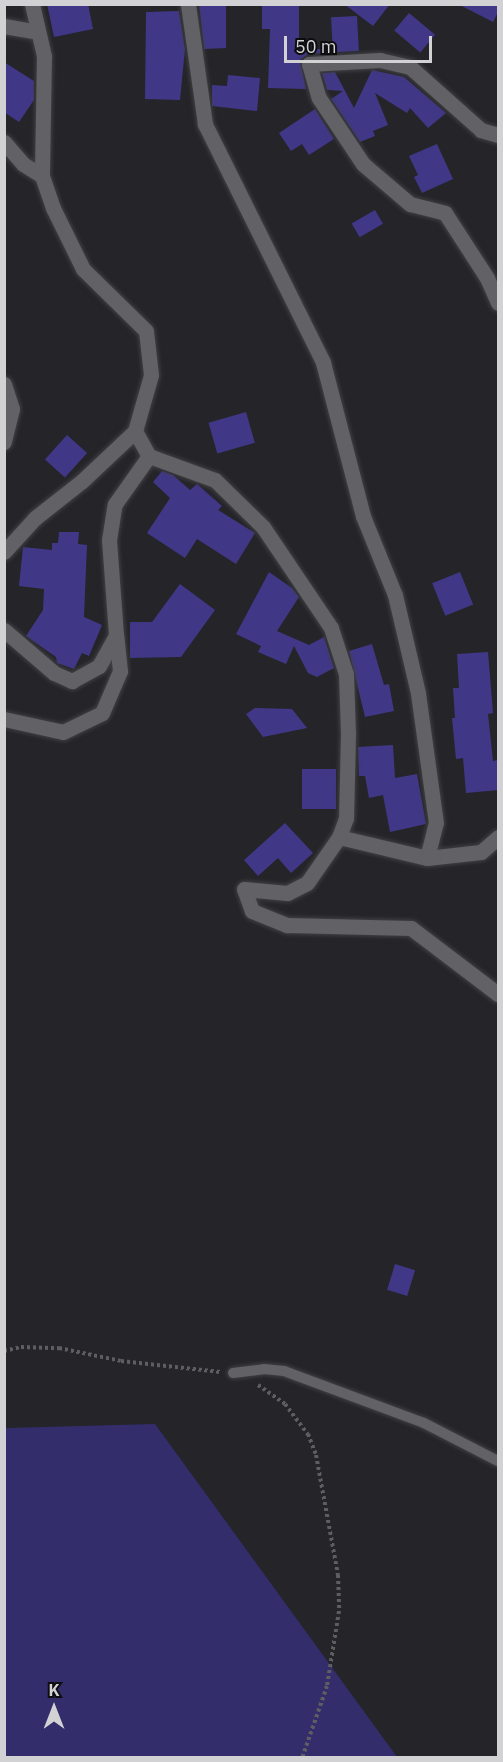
<!DOCTYPE html>
<html>
<head>
<meta charset="utf-8">
<style>
	body { margin:0 }
	#map { position:relative; width:503px; height:1762px; overflow:hidden; background:#242429; font-family:"IBM Plex Sans",sans-serif }
	div>[style] { position:absolute }
	[style*='--x'] { left:calc(var(--x)*1px); top:calc(var(--y)*1px); width:calc(var(--w)*1px); rotate:calc(var(--a)*1deg) }
	.green>* { inset:0; background:#332d6c }
	.building>* { inset:0; background:#403887; transform-origin:0 0 }
	.path>* { height:4px; margin-top:-2px; transform-origin:0; background:repeating-linear-gradient(90deg,#5e5e62 0 3px,transparent 0 6px) }
	.roads { filter:drop-shadow(0 0 2px #404044) drop-shadow(0 0 2px #404044) }
	.lane>* { height:10px; margin:-5px; padding:0 5px; transform-origin:5px; border-radius:5px; background:#616166 }
	.street>* { height:15px; margin:-7.5px; padding:0 7.5px; transform-origin:7.5px; border-radius:7.5px; background:#616166 }
	span { translate:-50% -50%; white-space:nowrap; text-align:center; line-height:1.15; -webkit-text-stroke:6px #0d0d10; paint-order:stroke }
	.frame { position:absolute; inset:0; border:6px solid #d2d2d5; pointer-events:none }
	.north { position:absolute; left:24px; top:1678px; width:60px; height:60px; -webkit-text-stroke:4px #0d0d10; paint-order:stroke; rotate:0deg; font-size:16px; font-weight:700; line-height:24px; text-align:center; color:#d2d2d5 }
	.north::after { content:''; display:block; margin:auto; width:21px; height:27px; background:#d2d2d5; clip-path:polygon(50% 0,100% 100%,50% 72%,0 100%) }
	.scale { position:absolute; left:284px; top:36px; width:148px; height:27px; box-sizing:border-box; border:3px solid #d2d2d5; border-top:0; padding-left:8px; font-size:18px; line-height:21px; white-space:nowrap; color:#d2d2d5; -webkit-text-stroke:4px #0d0d10; paint-order:stroke }
</style>
</head>
<body>
<div id="map">
	<div class="green">
		<i style="clip-path:polygon(155px 1424px,397px 1757px,5px 1757px,5px 1428px)"></i>
	</div>
	<div class="building">
		<i style="clip-path:polygon(47px 4px,88px 4px,93px 29px,54px 37px)"></i>
		<i style="clip-path:polygon(199px 4px,226px 4px,226px 48px,204px 49px)"></i>
		<i style="clip-path:polygon(262px 4px,299px 4px,299px 49px,322px 49px,324px 53px,308px 54px,300px 60px,306px 89px,268px 88px,270px 29px,262px 29px)"></i>
		<i style="clip-path:polygon(344px 4px,390px 4px,373px 26px)"></i>
		<i style="clip-path:polygon(458px 4px,498px 4px,498px 12px,493px 22px)"></i>
		<i style="clip-path:polygon(179px 11px,185px 49px,180px 100px,145px 99px,146px 12px)"></i>
		<i style="left:409px;top:13px;width:34px;height:23px;rotate:40deg"></i>
		<i style="left:357px;top:16px;width:35px;height:26px;rotate:87deg"></i>
		<i style="clip-path:polygon(4px 62px,34px 81px,34px 100px,19px 122px,4px 112px)"></i>
		<i style="clip-path:polygon(372px 70px,404px 77px,446px 113px,428px 128px,410px 108px,407px 113px,375px 93px,388px 125px,373px 131px,375px 136px,360px 142px,331px 99px,343px 91px,327px 90px,322px 73px,335px 72px,354px 108px)"></i>
		<i style="clip-path:polygon(228px 75px,260px 78px,257px 111px,212px 106px,212px 85px,227px 86px)"></i>
		<i style="clip-path:polygon(315px 109px,334px 139px,309px 155px,302px 144px,291px 151px,279px 133px)"></i>
		<i style="clip-path:polygon(437px 144px,453px 179px,422px 193px,414px 177px,418px 175px,409px 156px)"></i>
		<i style="left:375px;top:210px;width:16px;height:27px;rotate:60deg"></i>
		<i style="left:246px;top:412px;width:32px;height:39px;rotate:74deg"></i>
		<i style="left:67px;top:435px;width:27px;height:33px;rotate:42deg"></i>
		<i style="clip-path:polygon(162px 471px,173px 475px,190px 490px,197px 484px,222px 506px,218px 510px,255px 533px,236px 564px,197px 539px,185px 558px,147px 533px,170px 498px,153px 482px)"></i>
		<i style="clip-path:polygon(59px 532px,79px 532px,78px 544px,87px 545px,84px 617px,102px 625px,89px 656px,82px 653px,74px 669px,57px 663px,56px 657px,26px 636px,43px 610px,44px 589px,19px 586px,23px 547px,52px 550px,52px 543px,58px 543px)"></i>
		<i style="clip-path:polygon(269px 572px,292px 588px,299px 597px,277px 631px,309px 645px,324px 637px,334px 668px,317px 677px,308px 673px,294px 646px,286px 664px,258px 652px,261px 646px,236px 634px)"></i>
		<i style="left:460px;top:572px;width:35px;height:30px;rotate:68deg"></i>
		<i style="clip-path:polygon(180px 584px,215px 610px,181px 657px,130px 658px,130px 622px,152px 622px)"></i>
		<i style="clip-path:polygon(372px 644px,384px 685px,389px 684px,394px 711px,365px 717px,349px 651px)"></i>
		<i style="clip-path:polygon(488px 652px,493px 713px,488px 714px,493px 761px,498px 760px,498px 790px,466px 793px,463px 758px,456px 759px,452px 718px,455px 718px,453px 688px,459px 688px,457px 654px)"></i>
		<i style="clip-path:polygon(255px 708px,292px 709px,307px 728px,263px 737px,246px 714px)"></i>
		<i style="clip-path:polygon(393px 745px,395px 778px,417px 774px,426px 824px,390px 832px,383px 795px,369px 798px,365px 776px,359px 776px,358px 747px)"></i>
		<i style="left:336px;top:769px;width:40px;height:34px;rotate:90deg"></i>
		<i style="clip-path:polygon(285px 823px,313px 853px,291px 873px,278px 858px,258px 876px,244px 860px)"></i>
		<i style="left:395px;top:1264px;width:21px;height:27px;rotate:17deg"></i>
	</div>
	<div class="path">
		<i style="--x:4;--y:1351;--w:17;--a:-13"></i>
		<i style="--x:21;--y:1347;--w:38;--a:2"></i>
		<i style="--x:59;--y:1348;--w:63;--a:11.8"></i>
		<i style="--x:121;--y:1361;--w:100;--a:6.3"></i>
		<i style="--x:258;--y:1385;--w:33;--a:35"></i>
		<i style="--x:285;--y:1404;--w:38;--a:53"></i>
		<i style="--x:308;--y:1434;--w:22;--a:69"></i>
		<i style="--x:316;--y:1455;--w:122;--a:79.6"></i>
		<i style="--x:338;--y:1575;--w:36;--a:88"></i>
		<i style="--x:339;--y:1611;--w:76;--a:99.1"></i>
		<i style="--x:327;--y:1686;--w:76;--a:109.1"></i>
	</div>
	<div class="roads">
		<div class="lane">
			<i style="--x:233;--y:1373;--w:31;--a:-7"></i>
			<i style="--x:264;--y:1369;--w:20;--a:6"></i>
			<i style="--x:284;--y:1371;--w:149;--a:20.4"></i>
			<i style="--x:424;--y:1423;--w:83;--a:27.2"></i>
		</div>
		<div class="street">
			<i style="--x:32;--y:4;--w:53;--a:77"></i>
			<i style="--x:44;--y:56;--w:120;--a:91"></i>
			<i style="--x:42;--y:176;--w:34;--a:71"></i>
			<i style="--x:53;--y:208;--w:68;--a:63.8"></i>
			<i style="--x:83;--y:269;--w:88;--a:44.5"></i>
			<i style="--x:146;--y:331;--w:44;--a:83.5"></i>
			<i style="--x:151;--y:375;--w:58;--a:105.9"></i>
			<i style="--x:135;--y:431;--w:29;--a:61"></i>
			<i style="--x:149;--y:456;--w:70;--a:20"></i>
			<i style="--x:215;--y:480;--w:67;--a:44.4"></i>
			<i style="--x:263;--y:527;--w:122;--a:56"></i>
			<i style="--x:331;--y:628;--w:48;--a:71.9"></i>
			<i style="--x:346;--y:674;--w:59;--a:88.1"></i>
			<i style="--x:348;--y:733;--w:85;--a:91.3"></i>
			<i style="--x:346;--y:818;--w:20;--a:110"></i>
			<i style="--x:339;--y:837;--w:90;--a:13.4"></i>
			<i style="--x:427;--y:858;--w:36;--a:-76"></i>
			<i style="--x:436;--y:823;--w:131;--a:-97.9"></i>
			<i style="--x:418;--y:693;--w:101;--a:-103.2"></i>
			<i style="--x:395;--y:595;--w:85;--a:-112.1"></i>
			<i style="--x:363;--y:516;--w:159;--a:-104.6"></i>
			<i style="--x:323;--y:362;--w:266;--a:-116.4"></i>
			<i style="--x:205;--y:124;--w:121;--a:-98.1"></i>
			<i style="--x:4;--y:26;--w:34;--a:10"></i>
			<i style="--x:498;--y:135;--w:18;--a:-164"></i>
			<i style="--x:481;--y:130;--w:95;--a:-138.4"></i>
			<i style="--x:410;--y:67;--w:31;--a:-167"></i>
			<i style="--x:380;--y:60;--w:71;--a:176.8"></i>
			<i style="--x:309;--y:64;--w:35;--a:74"></i>
			<i style="--x:319;--y:98;--w:79;--a:56.3"></i>
			<i style="--x:363;--y:164;--w:62;--a:40.4"></i>
			<i style="--x:410;--y:204;--w:36;--a:14"></i>
			<i style="--x:445;--y:213;--w:77;--a:57.1"></i>
			<i style="--x:487;--y:278;--w:27;--a:66"></i>
			<i style="--x:4;--y:142;--w:29;--a:49"></i>
			<i style="--x:23;--y:164;--w:22;--a:32"></i>
			<i style="--x:4;--y:384;--w:26;--a:72"></i>
			<i style="--x:12;--y:409;--w:34;--a:104"></i>
			<i style="--x:4;--y:552;--w:46;--a:-47.6"></i>
			<i style="--x:35;--y:518;--w:60;--a:-38.2"></i>
			<i style="--x:82;--y:481;--w:73;--a:-43.3"></i>
			<i style="--x:4;--y:630;--w:66;--a:40.7"></i>
			<i style="--x:54;--y:673;--w:20;--a:24"></i>
			<i style="--x:72;--y:681;--w:31;--a:-29"></i>
			<i style="--x:99;--y:666;--w:35;--a:-61"></i>
			<i style="--x:116;--y:635;--w:95;--a:-94.2"></i>
			<i style="--x:109;--y:540;--w:36;--a:-81"></i>
			<i style="--x:115;--y:504;--w:59;--a:-54.7"></i>
			<i style="--x:4;--y:719;--w:60;--a:12.4"></i>
			<i style="--x:63;--y:732;--w:43;--a:-26"></i>
			<i style="--x:102;--y:713;--w:46;--a:-66.8"></i>
			<i style="--x:120;--y:671;--w:36;--a:-96"></i>
			<i style="--x:339;--y:837;--w:56;--a:124.8"></i>
			<i style="--x:307;--y:883;--w:22;--a:153"></i>
			<i style="--x:287;--y:893;--w:43;--a:-174.7"></i>
			<i style="--x:244;--y:889;--w:23;--a:70"></i>
			<i style="--x:252;--y:911;--w:38;--a:22"></i>
			<i style="--x:287;--y:925;--w:124;--a:1.4"></i>
			<i style="--x:411;--y:928;--w:109;--a:37.2"></i>
			<i style="--x:427;--y:858;--w:54;--a:-6.3"></i>
			<i style="--x:481;--y:852;--w:23;--a:-41"></i>
		</div>
	</div>
	<div class="frame"></div>
	<div class="north">K</div>
	<div class="scale">50 m</div>
</div>
</body>
</html>
